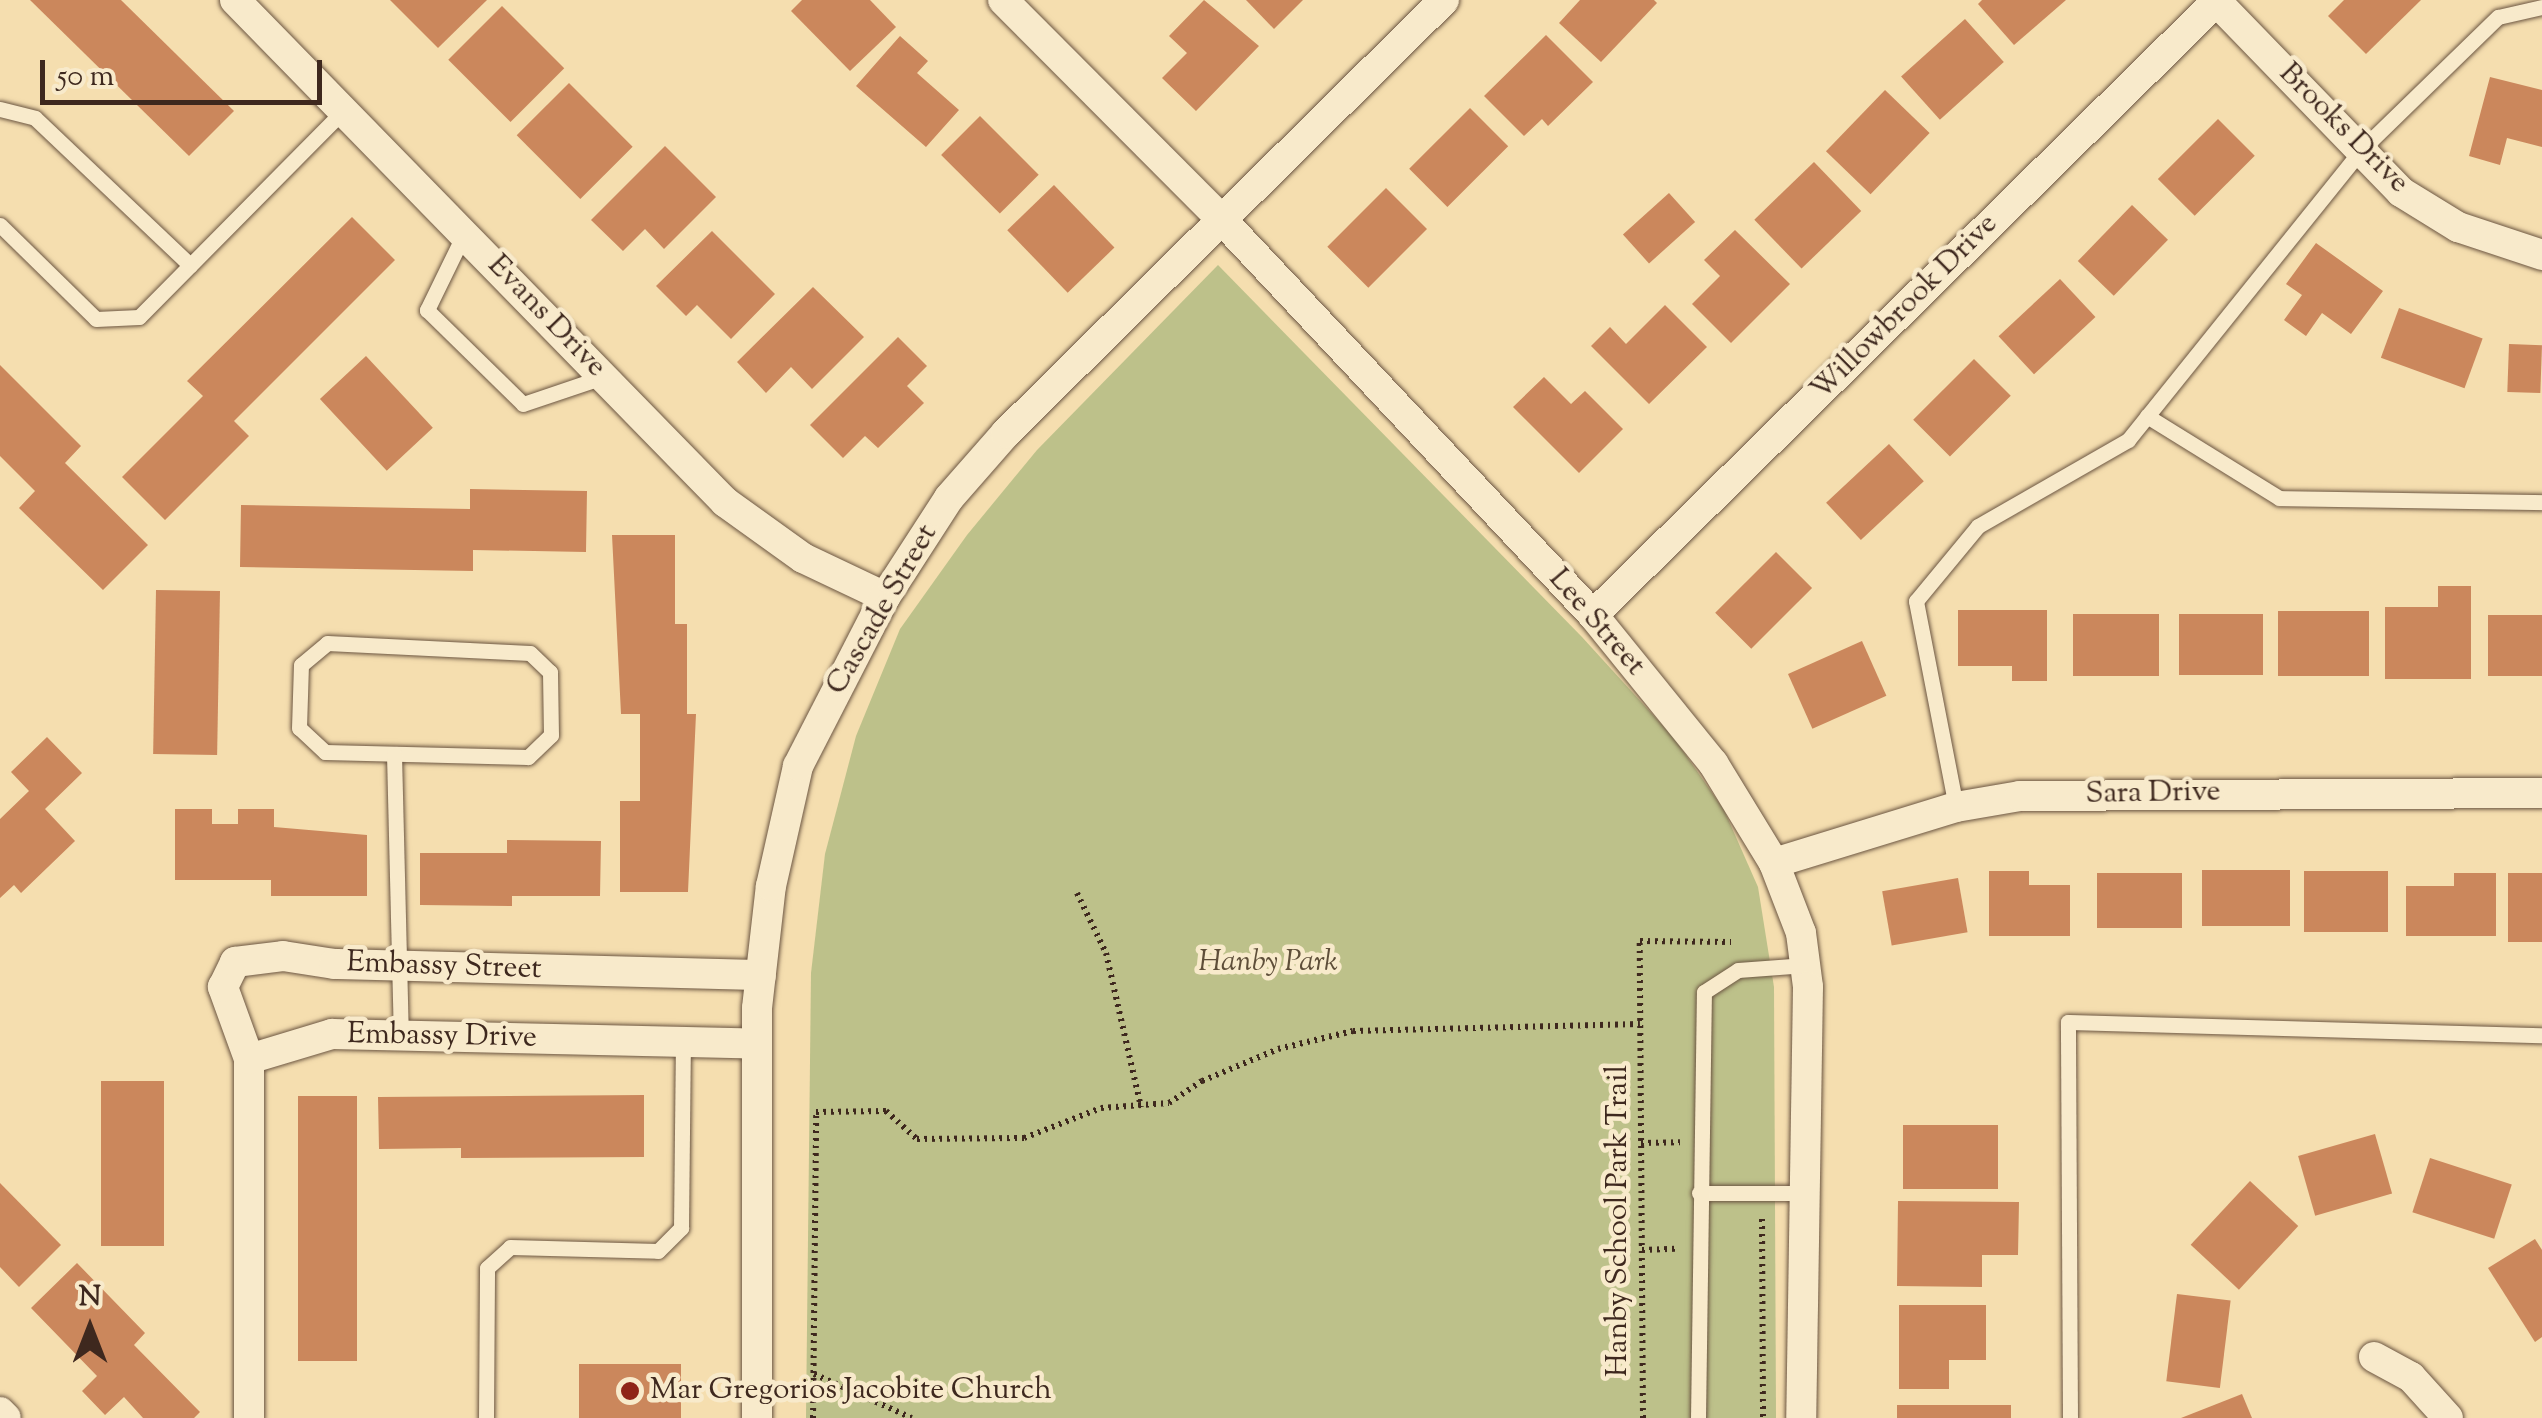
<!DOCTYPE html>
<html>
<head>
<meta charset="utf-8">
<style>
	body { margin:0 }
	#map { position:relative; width:2542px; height:1418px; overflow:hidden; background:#f5deaf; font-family:"Sorts Mill Goudy",serif }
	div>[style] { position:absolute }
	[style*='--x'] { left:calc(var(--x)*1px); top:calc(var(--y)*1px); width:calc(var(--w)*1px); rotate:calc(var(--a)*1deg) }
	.green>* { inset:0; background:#bdc18a }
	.building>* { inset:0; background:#cb875c; transform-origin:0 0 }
	.path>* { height:6px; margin-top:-3px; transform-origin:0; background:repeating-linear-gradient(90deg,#3e281e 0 2.5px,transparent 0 7.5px) }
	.roads { filter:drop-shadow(0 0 2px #6c5642) drop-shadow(0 0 2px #6c5642) }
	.service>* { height:15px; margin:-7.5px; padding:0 7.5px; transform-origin:7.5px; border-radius:7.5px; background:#f8eacb }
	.minor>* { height:30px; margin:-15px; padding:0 15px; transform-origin:15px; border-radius:15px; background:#f8eacb }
	.dots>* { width:28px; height:28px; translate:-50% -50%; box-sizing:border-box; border:5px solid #f8eacb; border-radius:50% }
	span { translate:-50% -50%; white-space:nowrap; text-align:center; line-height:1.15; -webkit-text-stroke:9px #f8eacb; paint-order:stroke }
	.street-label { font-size:30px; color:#3e281e }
	.park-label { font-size:30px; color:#5e4e39; font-style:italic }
	.poi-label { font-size:30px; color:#3e281e }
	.left { translate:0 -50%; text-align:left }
	.north { position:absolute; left:40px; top:1278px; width:100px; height:100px; -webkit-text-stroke:8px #f8eacb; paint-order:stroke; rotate:0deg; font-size:28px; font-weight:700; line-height:40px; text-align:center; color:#3e281e }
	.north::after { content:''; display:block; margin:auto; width:35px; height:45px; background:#3e281e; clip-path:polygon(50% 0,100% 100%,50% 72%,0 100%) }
	.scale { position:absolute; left:40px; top:60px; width:282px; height:45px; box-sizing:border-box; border:5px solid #3e281e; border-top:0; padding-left:12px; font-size:30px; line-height:35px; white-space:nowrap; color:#3e281e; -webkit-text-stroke:8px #f8eacb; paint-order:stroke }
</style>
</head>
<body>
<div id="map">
	<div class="green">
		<i style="clip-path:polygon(1218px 265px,1582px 637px,1674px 738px,1724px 810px,1758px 887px,1774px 987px,1776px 1418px,806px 1418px,811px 973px,825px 854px,856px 736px,900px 629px,967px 535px,1037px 450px)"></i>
	</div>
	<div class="building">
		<i style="clip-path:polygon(30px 0,121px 0,234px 111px,189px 156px)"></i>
		<i style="clip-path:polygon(390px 0,487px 0,438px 48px)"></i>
		<i style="clip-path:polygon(802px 0,870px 0,896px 27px,850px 71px,791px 11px)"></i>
		<i style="clip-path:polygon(1204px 0,1259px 46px,1196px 111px,1162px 78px,1187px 53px,1169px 36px)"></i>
		<i style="clip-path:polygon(1246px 0,1303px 0,1274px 29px)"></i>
		<i style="clip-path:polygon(1580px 0,1654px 0,1657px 3px,1601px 62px,1559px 23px)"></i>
		<i style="clip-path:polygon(1982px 0,2066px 0,2014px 45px,1978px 4px)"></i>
		<i style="clip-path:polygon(2344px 0,2421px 0,2366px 54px,2328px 16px)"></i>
		<i style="left:502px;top:6px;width:88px;height:76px;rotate:45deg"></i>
		<i style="left:1965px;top:19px;width:58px;height:86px;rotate:48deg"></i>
		<i style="clip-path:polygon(1546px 35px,1593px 82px,1548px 126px,1542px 119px,1524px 136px,1484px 96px)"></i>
		<i style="clip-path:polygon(900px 36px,928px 61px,917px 73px,959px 110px,926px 147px,856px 86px)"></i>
		<i style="clip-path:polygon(2490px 77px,2542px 90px,2542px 147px,2507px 138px,2500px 165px,2469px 156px)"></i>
		<i style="left:569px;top:83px;width:90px;height:74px;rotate:45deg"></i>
		<i style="left:1885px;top:90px;width:62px;height:85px;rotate:44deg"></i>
		<i style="left:1470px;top:108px;width:54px;height:86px;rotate:45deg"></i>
		<i style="left:980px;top:116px;width:83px;height:55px;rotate:45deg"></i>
		<i style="left:2218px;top:119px;width:52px;height:85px;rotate:45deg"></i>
		<i style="clip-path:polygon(665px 146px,716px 197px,664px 249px,645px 229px,623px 251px,591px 220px)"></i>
		<i style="left:1814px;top:162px;width:68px;height:83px;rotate:46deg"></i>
		<i style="left:1054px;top:185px;width:87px;height:65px;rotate:46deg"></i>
		<i style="left:1386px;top:188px;width:58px;height:83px;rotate:45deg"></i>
		<i style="left:1669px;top:193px;width:39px;height:62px;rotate:48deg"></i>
		<i style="left:2132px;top:205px;width:50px;height:78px;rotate:44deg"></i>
		<i style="clip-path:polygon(352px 217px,395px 260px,234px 421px,249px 436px,165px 520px,122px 477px,203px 396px,187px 381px)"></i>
		<i style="clip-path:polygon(1735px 230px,1790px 284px,1731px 343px,1692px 304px,1720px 276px,1704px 260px)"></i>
		<i style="clip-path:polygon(712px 231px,775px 294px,731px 339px,697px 305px,686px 316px,656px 286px)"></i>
		<i style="clip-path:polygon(2316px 243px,2383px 291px,2351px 334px,2322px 313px,2306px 336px,2284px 320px,2302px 295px,2286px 284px)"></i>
		<i style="left:2060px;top:279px;width:52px;height:84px;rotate:47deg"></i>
		<i style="clip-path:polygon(813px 287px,864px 337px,812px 389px,791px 367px,766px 393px,737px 362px)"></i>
		<i style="clip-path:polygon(1665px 305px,1707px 347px,1649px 404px,1591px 346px,1610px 327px,1626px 344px)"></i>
		<i style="left:2399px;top:308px;width:89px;height:53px;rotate:20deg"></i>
		<i style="clip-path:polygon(898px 337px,927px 366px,907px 386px,924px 403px,878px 448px,865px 436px,843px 458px,810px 425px)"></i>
		<i style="left:2509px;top:344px;width:33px;height:48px;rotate:2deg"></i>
		<i style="left:366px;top:356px;width:98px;height:63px;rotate:47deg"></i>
		<i style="left:1974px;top:359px;width:52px;height:86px;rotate:45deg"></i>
		<i style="clip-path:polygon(0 365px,81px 446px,65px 463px,148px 545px,103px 590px,19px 508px,35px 491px,0 456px)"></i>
		<i style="clip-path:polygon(1544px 377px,1571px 404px,1585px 391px,1623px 429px,1579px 473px,1513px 407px)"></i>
		<i style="left:1889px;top:444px;width:51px;height:86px;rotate:47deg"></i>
		<i style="clip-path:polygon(470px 489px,587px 491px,586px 552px,473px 550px,473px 571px,240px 567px,241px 505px,470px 509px)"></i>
		<i style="clip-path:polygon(612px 535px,675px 535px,675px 624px,687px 624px,687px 714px,696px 714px,688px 892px,620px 892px,620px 801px,640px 801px,640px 714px,621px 714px)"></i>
		<i style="left:1776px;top:552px;width:51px;height:86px;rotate:45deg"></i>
		<i style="clip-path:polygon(2438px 586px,2471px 586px,2471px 679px,2385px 679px,2385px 607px,2438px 607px)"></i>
		<i style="left:156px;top:590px;width:64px;height:164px;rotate:1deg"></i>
		<i style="clip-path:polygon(1958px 610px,2047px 610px,2047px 681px,2012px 681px,2012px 666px,1958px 666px)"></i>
		<i style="left:2278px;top:611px;width:91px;height:65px"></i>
		<i style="left:2073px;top:614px;width:86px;height:62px"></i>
		<i style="left:2179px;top:614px;width:84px;height:61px"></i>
		<i style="left:2488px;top:615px;width:54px;height:61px"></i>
		<i style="left:1862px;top:641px;width:60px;height:81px;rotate:66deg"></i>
		<i style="clip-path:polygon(47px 737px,82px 773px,45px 809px,75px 841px,21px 893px,14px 885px,0 898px,0 819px,29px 791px,11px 772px)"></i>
		<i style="clip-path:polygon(175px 809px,212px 809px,212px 824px,238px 824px,238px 809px,274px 809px,274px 827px,367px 835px,367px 896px,271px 896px,271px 880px,175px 880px)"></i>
		<i style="clip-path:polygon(507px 840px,601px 841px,600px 896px,512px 896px,512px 906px,420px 905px,420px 853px,507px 853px)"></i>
		<i style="left:2202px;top:870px;width:88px;height:56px"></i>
		<i style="clip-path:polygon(1989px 871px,2029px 871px,2029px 885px,2070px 885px,2070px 936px,1989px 936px)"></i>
		<i style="left:2304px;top:871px;width:84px;height:61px"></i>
		<i style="left:2097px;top:873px;width:85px;height:55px"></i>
		<i style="clip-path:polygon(2454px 873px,2496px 873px,2496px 936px,2406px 936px,2406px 886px,2454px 886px)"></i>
		<i style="left:2508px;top:873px;width:34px;height:69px"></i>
		<i style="left:1958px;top:878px;width:55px;height:77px;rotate:80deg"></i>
		<i style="left:101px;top:1081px;width:63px;height:165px"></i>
		<i style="clip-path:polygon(644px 1095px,644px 1157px,461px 1158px,461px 1148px,379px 1149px,378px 1097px)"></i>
		<i style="left:298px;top:1096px;width:59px;height:265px"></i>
		<i style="left:1903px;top:1125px;width:95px;height:64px"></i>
		<i style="left:2375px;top:1134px;width:62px;height:80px;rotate:74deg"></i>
		<i style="left:2430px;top:1158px;width:86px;height:57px;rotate:18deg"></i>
		<i style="left:2250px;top:1181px;width:66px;height:87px;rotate:43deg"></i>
		<i style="clip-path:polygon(0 1183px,61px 1245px,19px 1287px,0 1267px)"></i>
		<i style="clip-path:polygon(1898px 1201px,2019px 1202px,2018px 1255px,1982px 1255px,1982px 1287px,1897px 1286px)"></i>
		<i style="clip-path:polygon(2535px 1239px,2542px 1250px,2542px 1337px,2535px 1342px,2488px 1268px)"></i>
		<i style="clip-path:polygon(77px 1263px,145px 1333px,134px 1345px,200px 1412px,194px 1418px,143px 1418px,124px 1397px,105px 1415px,82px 1391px,97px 1376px,31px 1308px)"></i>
		<i style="left:2177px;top:1294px;width:54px;height:88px;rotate:7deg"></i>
		<i style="clip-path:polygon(1899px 1305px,1986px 1305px,1986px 1360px,1949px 1360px,1949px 1389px,1899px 1389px)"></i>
		<i style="left:579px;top:1364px;width:102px;height:54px"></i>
		<i style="clip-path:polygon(2242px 1394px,2252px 1418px,2181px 1418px)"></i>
		<i style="left:1897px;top:1405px;width:114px;height:13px"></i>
	</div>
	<div class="path">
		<i style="--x:1077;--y:893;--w:67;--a:64.2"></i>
		<i style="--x:1106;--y:953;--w:158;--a:77.2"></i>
		<i style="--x:1641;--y:1143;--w:39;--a:-1"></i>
		<i style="--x:1762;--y:1219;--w:199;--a:89.7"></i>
		<i style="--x:1642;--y:1250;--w:33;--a:-2"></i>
		<i style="--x:814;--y:1374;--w:107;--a:24.2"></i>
		<i style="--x:813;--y:1418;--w:306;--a:-89.4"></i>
		<i style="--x:816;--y:1112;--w:70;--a:-0.8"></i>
		<i style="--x:886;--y:1111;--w:42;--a:42.1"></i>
		<i style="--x:917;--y:1139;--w:107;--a:-0.5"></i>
		<i style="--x:1024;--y:1138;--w:83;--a:-21.3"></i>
		<i style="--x:1101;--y:1108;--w:68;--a:-4.2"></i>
		<i style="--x:1169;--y:1103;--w:40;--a:-34"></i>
		<i style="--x:1202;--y:1081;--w:82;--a:-22.8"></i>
		<i style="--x:1278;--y:1049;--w:77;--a:-13.5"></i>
		<i style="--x:1353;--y:1031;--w:287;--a:-1.4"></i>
		<i style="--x:1643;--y:1418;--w:477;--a:-90.4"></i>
		<i style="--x:1640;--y:941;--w:91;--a:0.6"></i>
	</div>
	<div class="roads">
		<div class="service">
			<i style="--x:0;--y:109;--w:36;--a:14"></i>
			<i style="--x:35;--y:118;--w:214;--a:43.5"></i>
			<i style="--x:0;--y:225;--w:134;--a:44.4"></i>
			<i style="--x:96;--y:319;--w:43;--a:-2.7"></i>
			<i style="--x:139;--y:317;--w:291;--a:-45.3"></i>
			<i style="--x:465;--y:232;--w:87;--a:116"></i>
			<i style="--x:427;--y:310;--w:134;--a:44.4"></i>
			<i style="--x:523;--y:404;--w:84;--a:-18.6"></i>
			<i style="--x:2147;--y:416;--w:155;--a:31.8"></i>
			<i style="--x:2279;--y:498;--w:263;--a:0.9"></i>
			<i style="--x:327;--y:643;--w:203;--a:2.8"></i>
			<i style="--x:530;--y:653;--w:28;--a:44"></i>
			<i style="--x:550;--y:672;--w:63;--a:89.1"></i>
			<i style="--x:551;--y:735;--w:32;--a:136"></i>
			<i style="--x:528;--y:757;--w:203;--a:-178.6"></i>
			<i style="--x:325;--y:752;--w:35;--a:-137"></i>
			<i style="--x:299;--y:728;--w:63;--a:-88.2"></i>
			<i style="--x:301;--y:665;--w:34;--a:-40"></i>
			<i style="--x:394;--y:754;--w:281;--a:88.6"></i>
			<i style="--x:1956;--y:807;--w:210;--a:-101"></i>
			<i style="--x:1916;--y:601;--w:97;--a:-50.4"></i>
			<i style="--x:1978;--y:526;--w:173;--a:-29.8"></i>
			<i style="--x:2128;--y:440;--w:372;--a:-51.2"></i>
			<i style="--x:2361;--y:150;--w:191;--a:-44.2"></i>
			<i style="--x:2498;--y:17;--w:45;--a:-12.8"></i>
			<i style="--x:1699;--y:1193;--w:105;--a:0"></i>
			<i style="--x:486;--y:1418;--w:150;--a:-89.6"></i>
			<i style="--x:487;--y:1268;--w:31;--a:-42"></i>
			<i style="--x:510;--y:1247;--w:148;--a:1.5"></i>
			<i style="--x:658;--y:1251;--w:33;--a:-45"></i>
			<i style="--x:681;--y:1228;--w:186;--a:-89.4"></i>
			<i style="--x:1698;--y:1418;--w:426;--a:-89.2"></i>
			<i style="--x:1704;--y:992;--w:40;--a:-32.9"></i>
			<i style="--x:1738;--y:970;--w:68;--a:-4.2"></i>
			<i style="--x:2070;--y:1418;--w:396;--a:-90.3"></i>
			<i style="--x:2068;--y:1022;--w:474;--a:1.6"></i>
		</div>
		<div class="minor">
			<i style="--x:235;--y:0;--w:702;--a:45.69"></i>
			<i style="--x:725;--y:502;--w:96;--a:35.7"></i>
			<i style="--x:803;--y:558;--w:91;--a:25.4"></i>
			<i style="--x:1003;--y:0;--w:313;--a:45.1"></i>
			<i style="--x:1224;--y:222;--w:539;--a:46.8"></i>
			<i style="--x:1593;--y:615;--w:191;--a:51"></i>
			<i style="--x:1713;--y:763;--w:117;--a:58.6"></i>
			<i style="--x:1774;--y:863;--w:75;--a:68.9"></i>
			<i style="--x:1801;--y:933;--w:54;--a:82.6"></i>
			<i style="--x:1808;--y:987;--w:431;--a:90.9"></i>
			<i style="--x:2216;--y:1;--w:266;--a:45.9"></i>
			<i style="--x:2401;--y:192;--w:67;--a:31.6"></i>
			<i style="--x:2458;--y:227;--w:89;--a:18.4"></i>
			<i style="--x:1593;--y:615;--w:877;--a:-44.54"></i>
			<i style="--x:1774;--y:863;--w:190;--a:-17.1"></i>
			<i style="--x:1956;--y:807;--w:65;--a:-9.8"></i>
			<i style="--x:2020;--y:796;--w:522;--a:-0.33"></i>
			<i style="--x:249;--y:1059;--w:87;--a:-16.8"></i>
			<i style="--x:332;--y:1034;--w:425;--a:1.3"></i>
			<i style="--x:2374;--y:1357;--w:42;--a:28.4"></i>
			<i style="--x:2411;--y:1377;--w:55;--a:47.9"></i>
			<i style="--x:0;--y:1412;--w:8;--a:45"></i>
			<i style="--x:249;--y:1418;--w:359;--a:-90"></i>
			<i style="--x:249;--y:1059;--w:77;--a:-109.9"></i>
			<i style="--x:223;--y:987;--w:28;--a:-64"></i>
			<i style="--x:235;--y:962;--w:48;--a:-7.1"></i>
			<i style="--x:283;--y:956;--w:52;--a:8.9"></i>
			<i style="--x:334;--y:964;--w:427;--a:1.5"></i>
			<i style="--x:757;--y:1418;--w:410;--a:-90"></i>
			<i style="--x:757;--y:1008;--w:123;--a:-83.5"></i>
			<i style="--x:771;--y:886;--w:123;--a:-77.3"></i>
			<i style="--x:798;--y:766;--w:190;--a:-62.8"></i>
			<i style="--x:885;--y:597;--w:118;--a:-57.1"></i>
			<i style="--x:949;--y:498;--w:86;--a:-48.8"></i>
			<i style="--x:1006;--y:433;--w:616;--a:-44.67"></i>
		</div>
	</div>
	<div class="dots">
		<i style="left:630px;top:1391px;background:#8f2418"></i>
	</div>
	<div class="street-label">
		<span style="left:2343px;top:129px;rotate:45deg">Brooks Drive</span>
		<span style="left:1905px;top:308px;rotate:-45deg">Willowbrook Drive</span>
		<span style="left:546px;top:317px;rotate:46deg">Evans Drive</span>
		<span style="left:883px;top:610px;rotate:-60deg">Cascade Street</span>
		<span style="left:1596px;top:623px;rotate:49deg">Lee Street</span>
		<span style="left:2153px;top:794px;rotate:-1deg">Sara Drive</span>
		<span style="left:444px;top:967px;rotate:2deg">Embassy Street</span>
		<span style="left:442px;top:1037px;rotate:1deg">Embassy Drive</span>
		<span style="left:1619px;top:1221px;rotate:-90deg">Hanby School Park Trail</span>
	</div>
	<div class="park-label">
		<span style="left:1268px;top:963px">Hanby Park</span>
	</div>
	<div class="poi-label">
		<span class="left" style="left:650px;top:1391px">Mar Gregorios Jacobite Church</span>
	</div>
	<div class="north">N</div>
	<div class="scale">50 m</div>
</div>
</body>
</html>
